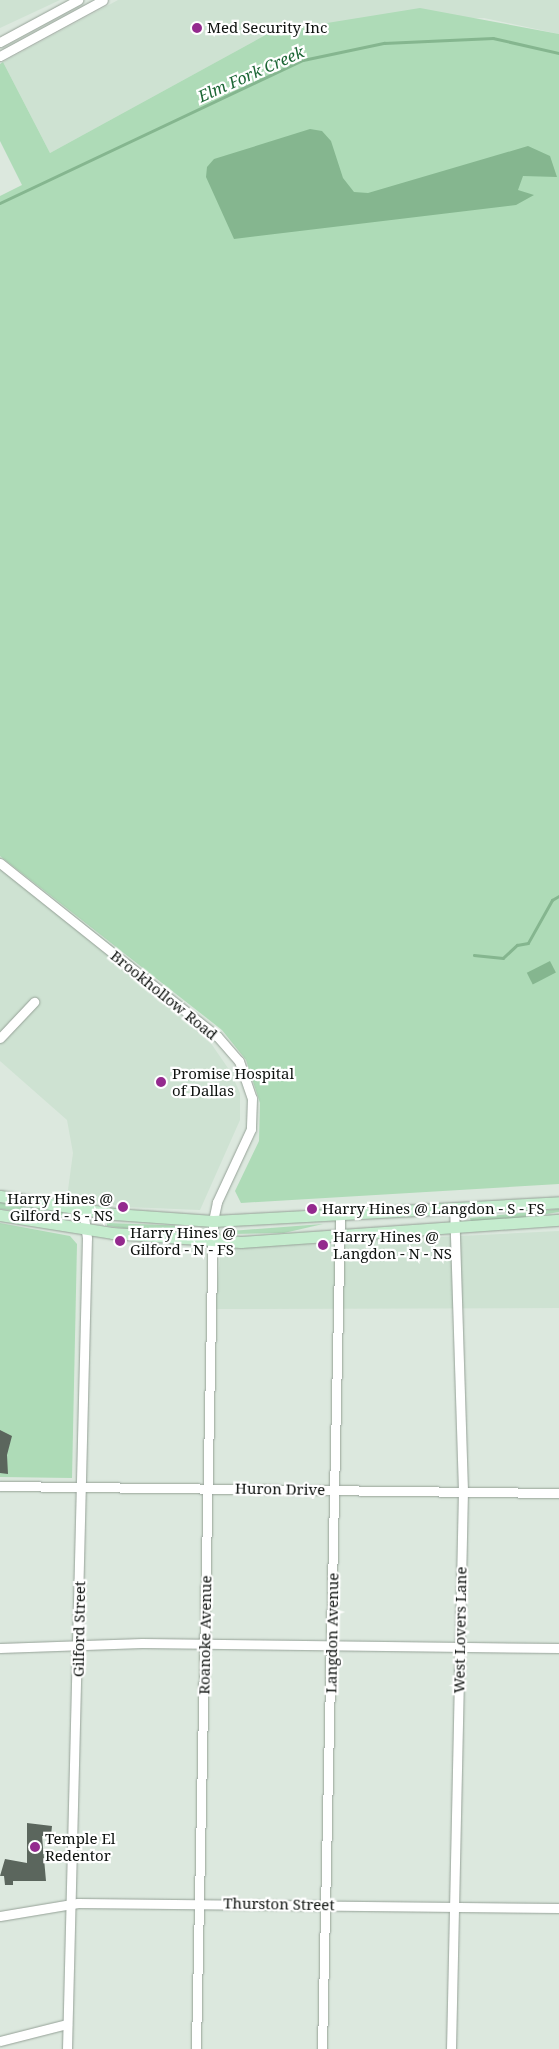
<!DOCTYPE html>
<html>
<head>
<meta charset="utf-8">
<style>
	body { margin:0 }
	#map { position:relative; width:559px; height:2049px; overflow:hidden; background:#dce8de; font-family:"Noto Serif",serif }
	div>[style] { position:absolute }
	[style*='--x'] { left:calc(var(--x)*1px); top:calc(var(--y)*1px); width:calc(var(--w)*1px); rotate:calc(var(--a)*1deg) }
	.built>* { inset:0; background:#cee2d2 }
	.green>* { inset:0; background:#aedbb7 }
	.water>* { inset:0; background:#85b68f; transform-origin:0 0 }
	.stream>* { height:2.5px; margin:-1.25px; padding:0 1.25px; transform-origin:1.25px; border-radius:1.25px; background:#85b68f }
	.building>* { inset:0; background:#5b665d }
	.roads { filter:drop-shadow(0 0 1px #95a197) drop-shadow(0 0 1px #95a197) }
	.minor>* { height:9px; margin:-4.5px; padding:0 4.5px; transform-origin:4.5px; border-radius:4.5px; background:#fff }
	.major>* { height:11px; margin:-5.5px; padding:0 5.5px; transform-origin:5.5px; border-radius:5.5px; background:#c5ecce }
	.dots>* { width:14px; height:14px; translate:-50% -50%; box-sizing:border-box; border:2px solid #fff; border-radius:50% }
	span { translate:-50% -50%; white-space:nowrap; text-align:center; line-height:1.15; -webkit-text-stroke:4.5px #fff; paint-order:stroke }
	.poi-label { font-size:15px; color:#0e120f }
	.left { translate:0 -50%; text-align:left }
	.right { translate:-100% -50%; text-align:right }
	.street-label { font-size:15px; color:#0e120f }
	.water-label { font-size:16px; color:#1c6635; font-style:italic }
</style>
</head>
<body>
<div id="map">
	<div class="built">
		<i style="clip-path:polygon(0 0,60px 0,0 28px)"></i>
		<i style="clip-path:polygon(118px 0,559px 0,559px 34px,484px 18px,338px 22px,296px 28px,291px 21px,50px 153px,3px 62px)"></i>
		<i style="clip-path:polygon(0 856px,136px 964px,129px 975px,210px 1042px,230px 1071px,240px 1093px,240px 1120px,200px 1210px,127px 1207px,67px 1197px,73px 1153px,67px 1120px,0 1061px)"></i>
		<i style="clip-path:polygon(559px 1231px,559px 1308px,215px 1309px,221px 1248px)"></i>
	</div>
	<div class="green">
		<i style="clip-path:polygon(420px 8px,559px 34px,559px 1184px,241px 1203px,235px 1191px,259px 1141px,260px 1103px,246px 1060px,222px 1030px,0 856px,0 196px,22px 185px,0 141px,0 64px,3px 62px,50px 153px,291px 21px,296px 28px)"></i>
		<i style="clip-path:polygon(0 1202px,63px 1212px,63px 1215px,0 1209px)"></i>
		<i style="clip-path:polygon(559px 1209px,559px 1212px,516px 1219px,471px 1222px,470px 1218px)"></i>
		<i style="clip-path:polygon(0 1223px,70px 1236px,77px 1244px,72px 1478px,0 1477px)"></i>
		<i style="clip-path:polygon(107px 1223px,191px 1226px,191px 1229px,140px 1230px,107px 1226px)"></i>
		<i style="clip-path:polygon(323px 1224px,284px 1233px,231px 1234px,231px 1231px)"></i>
	</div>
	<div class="water">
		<i style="clip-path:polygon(310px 129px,322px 131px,331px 141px,343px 178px,354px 192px,368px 193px,528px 146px,550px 156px,557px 177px,523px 176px,518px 190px,534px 195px,516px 205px,234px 239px,206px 177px,207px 167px,214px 159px)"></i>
		<i style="left:550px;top:961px;width:13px;height:26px;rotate:63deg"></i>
	</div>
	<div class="stream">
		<i style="--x:0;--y:203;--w:335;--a:-25.3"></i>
		<i style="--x:303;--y:60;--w:83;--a:-11.9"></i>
		<i style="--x:384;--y:43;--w:109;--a:-2.6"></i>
		<i style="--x:493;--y:38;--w:68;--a:12.8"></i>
		<i style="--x:474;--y:955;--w:29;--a:6"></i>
		<i style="--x:503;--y:958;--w:19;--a:-43"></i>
		<i style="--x:517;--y:945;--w:11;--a:-10"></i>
		<i style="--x:528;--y:943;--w:49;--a:-60.8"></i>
		<i style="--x:552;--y:900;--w:8;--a:-30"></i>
	</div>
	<div class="building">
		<i style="clip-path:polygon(0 1430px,12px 1436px,7px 1455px,8px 1474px,0 1473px)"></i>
		<i style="clip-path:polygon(27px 1823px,52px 1826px,51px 1836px,42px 1836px,46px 1881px,13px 1881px,13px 1885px,5px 1885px,4px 1876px,0 1876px,5px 1859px,27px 1863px)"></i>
	</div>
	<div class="roads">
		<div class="minor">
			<i style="--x:0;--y:42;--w:89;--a:-28.3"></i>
			<i style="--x:0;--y:56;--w:117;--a:-28.5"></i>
			<i style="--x:0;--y:863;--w:278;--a:38.6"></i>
			<i style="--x:217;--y:1036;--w:33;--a:49"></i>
			<i style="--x:239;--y:1061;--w:39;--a:71"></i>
			<i style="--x:252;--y:1098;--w:31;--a:92"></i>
			<i style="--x:251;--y:1129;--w:81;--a:115"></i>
			<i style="--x:217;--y:1202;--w:19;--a:102"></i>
			<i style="--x:213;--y:1221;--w:828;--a:91.18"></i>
			<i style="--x:0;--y:1038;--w:50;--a:-46.6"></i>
			<i style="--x:0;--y:1486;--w:559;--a:0.72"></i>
			<i style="--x:0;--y:1648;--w:142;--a:-2"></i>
			<i style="--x:142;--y:1643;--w:417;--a:0.7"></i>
			<i style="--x:0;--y:1916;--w:79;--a:-9.5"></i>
			<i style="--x:78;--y:1903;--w:481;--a:0.6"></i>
			<i style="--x:0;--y:2041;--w:69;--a:-14.2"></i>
			<i style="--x:67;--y:2049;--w:811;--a:-88.59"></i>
			<i style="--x:87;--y:1238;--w:29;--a:-98"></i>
			<i style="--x:322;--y:2049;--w:832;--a:-88.76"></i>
			<i style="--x:451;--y:2049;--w:558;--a:-88.77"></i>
			<i style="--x:463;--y:1491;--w:280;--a:-91.8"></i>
		</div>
		<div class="major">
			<i style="--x:0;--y:1196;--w:115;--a:9"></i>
			<i style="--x:114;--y:1214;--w:99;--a:4"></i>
			<i style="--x:213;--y:1221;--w:347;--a:-3.1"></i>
			<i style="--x:0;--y:1215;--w:113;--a:9.1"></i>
			<i style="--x:112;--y:1233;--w:129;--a:4"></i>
			<i style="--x:241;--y:1242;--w:319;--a:-4"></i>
		</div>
	</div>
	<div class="dots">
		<i style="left:197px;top:28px;background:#942a8e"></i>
		<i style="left:161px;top:1082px;background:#942a8e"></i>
		<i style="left:123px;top:1207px;background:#942a8e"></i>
		<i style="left:312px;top:1209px;background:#942a8e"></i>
		<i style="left:120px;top:1241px;background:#942a8e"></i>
		<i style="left:323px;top:1245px;background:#942a8e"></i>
		<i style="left:35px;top:1847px;background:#942a8e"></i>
	</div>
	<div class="poi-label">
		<span class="left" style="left:207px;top:28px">Med Security Inc</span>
		<span class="left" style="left:172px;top:1082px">Promise Hospital<br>of Dallas</span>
		<span class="right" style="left:113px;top:1207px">Harry Hines @<br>Gilford - S - NS</span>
		<span class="left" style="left:322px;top:1209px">Harry Hines @ Langdon - S - FS</span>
		<span class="left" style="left:130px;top:1241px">Harry Hines @<br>Gilford - N - FS</span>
		<span class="left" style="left:333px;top:1245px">Harry Hines @<br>Langdon - N - NS</span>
		<span class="left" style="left:45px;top:1847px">Temple El<br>Redentor</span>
	</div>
	<div class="street-label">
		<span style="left:164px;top:995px;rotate:39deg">Brookhollow Road</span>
		<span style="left:280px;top:1489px;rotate:1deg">Huron Drive</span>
		<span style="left:79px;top:1629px;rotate:-89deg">Gilford Street</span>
		<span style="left:460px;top:1630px;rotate:-89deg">West Lovers Lane</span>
		<span style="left:332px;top:1633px;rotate:-89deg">Langdon Avenue</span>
		<span style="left:205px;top:1635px;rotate:-89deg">Roanoke Avenue</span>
		<span style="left:279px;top:1904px;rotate:1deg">Thurston Street</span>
	</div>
	<div class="water-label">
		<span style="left:251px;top:74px;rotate:-24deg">Elm Fork Creek</span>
	</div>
</div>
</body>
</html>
